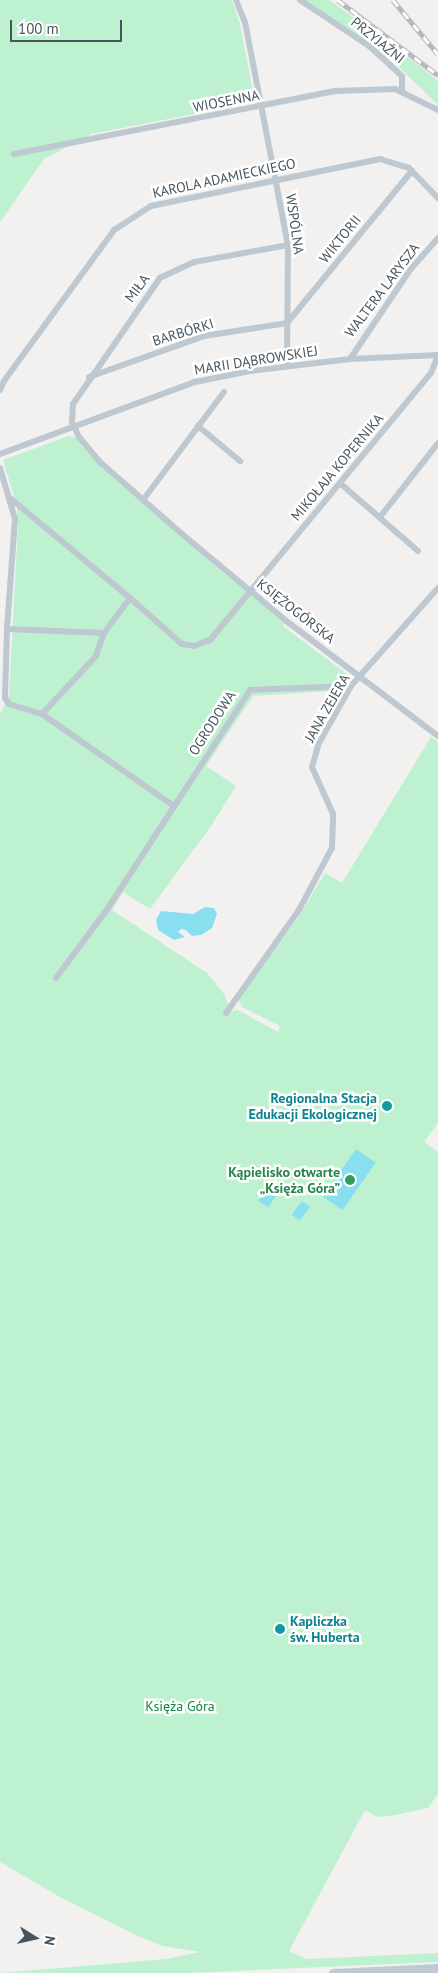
<!DOCTYPE html>
<html>
<head>
<meta charset="utf-8">
<style>
	body { margin:0 }
	#map { position:relative; width:438px; height:1973px; overflow:hidden; background:#f3f0f0; font-family:"PT Sans",sans-serif }
	div>[style] { position:absolute }
	[style*='--x'] { left:calc(var(--x)*1px); top:calc(var(--y)*1px); width:calc(var(--w)*1px); rotate:calc(var(--a)*1deg) }
	.green>* { inset:0; background:#bef1cf }
	.water>* { inset:0; background:#89dff0; transform-origin:0 0 }
	.minor>* { height:6px; margin:-3px; padding:0 3px; transform-origin:3px; border-radius:3px; background:#bdc8d0 }
	.secondary>* { height:9px; margin:-4.5px; padding:0 4.5px; transform-origin:4.5px; border-radius:4.5px; background:#bdcad5 }
	.rail>* { height:4.5px; margin-top:-2.25px; transform-origin:0; background:repeating-linear-gradient(90deg,#fff 0 8px,#b2b6bb 0 16px); box-sizing:border-box; border-block:1px solid #b2b6bb }
	.dots>* { width:14px; height:14px; translate:-50% -50%; box-sizing:border-box; border:2px solid #fff; border-radius:50% }
	span { translate:-50% -50%; white-space:nowrap; text-align:center; line-height:1.15; -webkit-text-stroke:5px #fff; paint-order:stroke }
	.street-label { font-size:14px; color:#47555f }
	.culture-label { font-size:14px; color:#0d838f; font-weight:700 }
	.right { translate:-100% -50%; text-align:right }
	.left { translate:0 -50%; text-align:left }
	.leisure-label { font-size:14px; color:#27864d; font-weight:700 }
	.park-label { font-size:14px; color:#138547 }
	.north { position:absolute; left:10px; top:1913px; width:50px; height:50px; -webkit-text-stroke:4px #fff; paint-order:stroke; rotate:100deg; font-size:14px; font-weight:700; line-height:20px; text-align:center; color:#47555f }
	.north::after { content:''; display:block; margin:auto; width:18px; height:22px; background:#47555f; clip-path:polygon(50% 0,100% 100%,50% 72%,0 100%) }
	.scale { position:absolute; left:10px; top:20px; width:112px; height:22px; box-sizing:border-box; border:2px solid #47555f; border-top:0; padding-left:6px; font-size:15px; line-height:18px; white-space:nowrap; color:#47555f; -webkit-text-stroke:4px #fff; paint-order:stroke }
</style>
</head>
<body>
<div id="map">
	<div class="green">
		<i style="clip-path:polygon(0 0,232px 0,240px 24px,255px 102px,92px 134px,44px 159px,0 222px)"></i>
		<i style="clip-path:polygon(305px 0,329px 0,394px 46px,438px 81px,438px 105px,394px 62px)"></i>
		<i style="clip-path:polygon(69px 436px,76px 438px,102px 468px,220px 570px,285px 623px,283px 626px,352px 678px,346px 690px,253px 696px,206px 766px,236px 786px,211px 826px,150px 909px,123px 892px,112px 910px,207px 973px,224px 994px,231px 1011px,238px 1010px,278px 1032px,280px 1026px,242px 1007px,238px 999px,298px 918px,325px 873px,342px 883px,431px 737px,438px 742px,438px 1123px,424px 1142px,438px 1152px,438px 1794px,428px 1808px,390px 1816px,377px 1817px,365px 1810px,289px 1951px,307px 1959px,438px 1953px,438px 1962px,188px 1973px,0 1973px,166px 1959px,200px 1952px,162px 1946px,138px 1936px,58px 1896px,0 1862px,0 714px,9px 695px,18px 526px,17px 506px,3px 460px)"></i>
	</div>
	<div class="water">
		<i style="clip-path:polygon(205px 907px,214px 908px,217px 914px,212px 928px,201px 935px,192px 936px,186px 930px,181px 929px,178px 932px,185px 937px,174px 940px,158px 930px,156px 920px,161px 911px,193px 914px)"></i>
		<i style="left:356px;top:1149px;width:24px;height:58px;rotate:35deg"></i>
		<i style="left:272px;top:1181px;width:12px;height:24px;rotate:35deg"></i>
		<i style="left:302px;top:1201px;width:10px;height:17px;rotate:37deg"></i>
	</div>
	<div class="minor">
		<i style="--x:236;--y:0;--w:24;--a:68"></i>
		<i style="--x:245;--y:22;--w:227;--a:79.1"></i>
		<i style="--x:288;--y:245;--w:121;--a:90.5"></i>
		<i style="--x:300;--y:0;--w:83;--a:33.7"></i>
		<i style="--x:369;--y:46;--w:28;--a:42"></i>
		<i style="--x:390;--y:65;--w:16;--a:43"></i>
		<i style="--x:402;--y:76;--w:15;--a:90"></i>
		<i style="--x:14;--y:154;--w:327;--a:-11.1"></i>
		<i style="--x:335;--y:91;--w:60;--a:-1.9"></i>
		<i style="--x:395;--y:89;--w:48;--a:26"></i>
		<i style="--x:288;--y:245;--w:96;--a:169.7"></i>
		<i style="--x:194;--y:262;--w:38;--a:155"></i>
		<i style="--x:160;--y:278;--w:153;--a:124.6"></i>
		<i style="--x:73;--y:404;--w:18;--a:93"></i>
		<i style="--x:72;--y:422;--w:17;--a:65"></i>
		<i style="--x:79;--y:437;--w:34;--a:50"></i>
		<i style="--x:101;--y:463;--w:108;--a:41.2"></i>
		<i style="--x:182;--y:534;--w:139;--a:39.8"></i>
		<i style="--x:289;--y:623;--w:187;--a:37.2"></i>
		<i style="--x:350;--y:359;--w:107;--a:-56"></i>
		<i style="--x:410;--y:270;--w:43;--a:-48.8"></i>
		<i style="--x:89;--y:377;--w:122;--a:-19.6"></i>
		<i style="--x:204;--y:336;--w:84;--a:-8.9"></i>
		<i style="--x:287;--y:323;--w:197;--a:-50.6"></i>
		<i style="--x:0;--y:390;--w:10;--a:-66"></i>
		<i style="--x:4;--y:381;--w:187;--a:-53.9"></i>
		<i style="--x:114;--y:230;--w:44;--a:-33"></i>
		<i style="--x:151;--y:206;--w:234;--a:-11.6"></i>
		<i style="--x:380;--y:159;--w:30;--a:17"></i>
		<i style="--x:409;--y:168;--w:42;--a:46"></i>
		<i style="--x:198;--y:426;--w:55;--a:39.8"></i>
		<i style="--x:0;--y:454;--w:208;--a:-20.3"></i>
		<i style="--x:195;--y:382;--w:56;--a:-11.3"></i>
		<i style="--x:250;--y:371;--w:101;--a:-6.8"></i>
		<i style="--x:350;--y:359;--w:88;--a:-2.6"></i>
		<i style="--x:0;--y:468;--w:53;--a:73.6"></i>
		<i style="--x:15;--y:519;--w:110;--a:94.2"></i>
		<i style="--x:341;--y:484;--w:102;--a:41"></i>
		<i style="--x:10;--y:498;--w:156;--a:39.8"></i>
		<i style="--x:143;--y:500;--w:135;--a:-53.1"></i>
		<i style="--x:380;--y:517;--w:94;--a:-51.9"></i>
		<i style="--x:104;--y:633;--w:97;--a:-177.6"></i>
		<i style="--x:7;--y:629;--w:69;--a:91.7"></i>
		<i style="--x:5;--y:698;--w:7;--a:56"></i>
		<i style="--x:9;--y:704;--w:34;--a:17"></i>
		<i style="--x:42;--y:714;--w:161;--a:34.9"></i>
		<i style="--x:42;--y:714;--w:79;--a:-47"></i>
		<i style="--x:96;--y:656;--w:24;--a:-71"></i>
		<i style="--x:104;--y:633;--w:44;--a:-53.4"></i>
		<i style="--x:130;--y:598;--w:69;--a:41.5"></i>
		<i style="--x:182;--y:644;--w:12;--a:9"></i>
		<i style="--x:194;--y:646;--w:17;--a:-21"></i>
		<i style="--x:210;--y:640;--w:347;--a:-50.4"></i>
		<i style="--x:431;--y:373;--w:19;--a:-69"></i>
		<i style="--x:56;--y:978;--w:84;--a:-53.3"></i>
		<i style="--x:106;--y:911;--w:264;--a:-56.9"></i>
		<i style="--x:250;--y:690;--w:101;--a:-2.3"></i>
		<i style="--x:226;--y:1013;--w:126;--a:-54.7"></i>
		<i style="--x:299;--y:910;--w:70;--a:-62"></i>
		<i style="--x:332;--y:848;--w:34;--a:-88"></i>
		<i style="--x:333;--y:814;--w:51;--a:-114.1"></i>
		<i style="--x:312;--y:767;--w:25;--a:-74"></i>
		<i style="--x:319;--y:743;--w:65;--a:-60.7"></i>
		<i style="--x:351;--y:686;--w:131;--a:-48.4"></i>
	</div>
	<div class="secondary">
		<i style="--x:333;--y:1973;--w:105;--a:-2.7"></i>
	</div>
	<div class="rail">
		<i style="--x:338;--y:0;--w:125;--a:36.9"></i>
		<i style="--x:393;--y:0;--w:70;--a:50.2"></i>
	</div>
	<div class="dots">
		<i style="left:387px;top:1106px;background:#0f9aa8"></i>
		<i style="left:350px;top:1180px;background:#2e9e5b"></i>
		<i style="left:280px;top:1629px;background:#0f9aa8"></i>
	</div>
	<div class="street-label">
		<span style="left:378px;top:40px;rotate:39deg">PRZYJAŹNI</span>
		<span style="left:226px;top:101px;rotate:-11deg">WIOSENNA</span>
		<span style="left:224px;top:178px;rotate:-12deg">KAROLA ADAMIECKIEGO</span>
		<span style="left:295px;top:224px;rotate:82deg">WSPÓLNA</span>
		<span style="left:340px;top:239px;rotate:-51deg">WIKTORII</span>
		<span style="left:137px;top:288px;rotate:-53deg">MIŁA</span>
		<span style="left:382px;top:290px;rotate:-53deg">WALTERA LARYSZA</span>
		<span style="left:183px;top:332px;rotate:-17deg">BARBÓRKI</span>
		<span style="left:256px;top:360px;rotate:-9deg">MARII DĄBROWSKIEJ</span>
		<span style="left:337px;top:467px;rotate:-50deg">MIKOŁAJA KOPERNIKA</span>
		<span style="left:296px;top:611px;rotate:38deg">KSIĘŻOGÓRSKA</span>
		<span style="left:327px;top:708px;rotate:-60deg">JANA ZEJERA</span>
		<span style="left:212px;top:723px;rotate:-57deg">OGRODOWA</span>
	</div>
	<div class="culture-label">
		<span class="right" style="left:377px;top:1106px">Regionalna Stacja<br>Edukacji Ekologicznej</span>
		<span class="left" style="left:290px;top:1629px">Kapliczka<br>św. Huberta</span>
	</div>
	<div class="leisure-label">
		<span class="right" style="left:340px;top:1180px">Kąpielisko otwarte<br>„Księża Góra”</span>
	</div>
	<div class="park-label">
		<span style="left:180px;top:1706px">Księża Góra</span>
	</div>
	<div class="north">N</div>
	<div class="scale">100 m</div>
</div>
</body>
</html>
